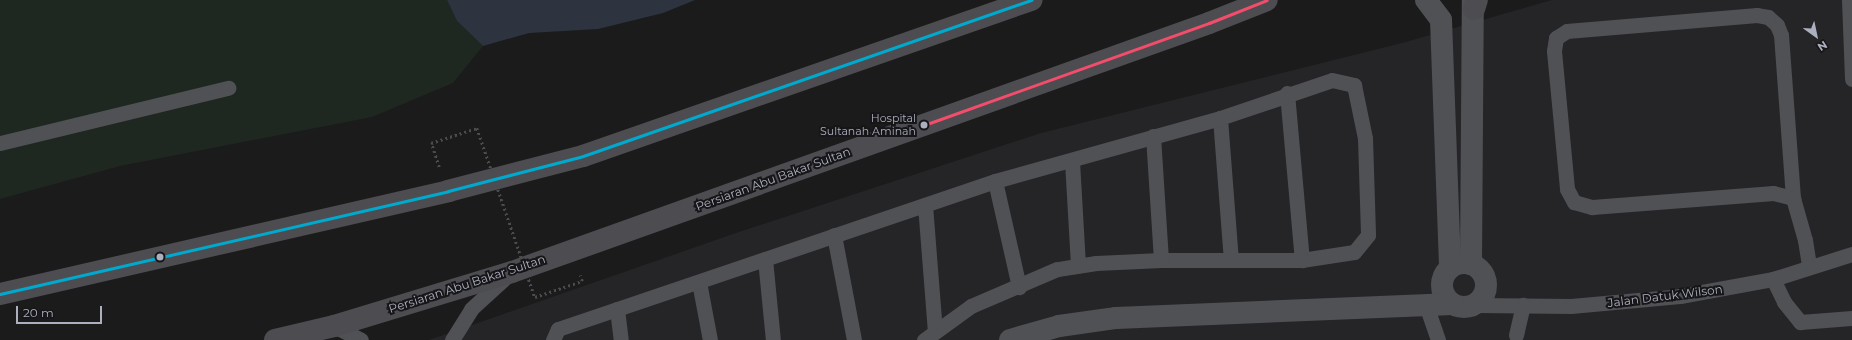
<!DOCTYPE html>
<html>
<head>
<meta charset="utf-8">
<style>
	body { margin:0 }
	#map { position:relative; width:1852px; height:340px; overflow:hidden; background:#1b1b1c; font-family:Montserrat,sans-serif }
	div>[style] { position:absolute }
	[style*='--x'] { left:calc(var(--x)*1px); top:calc(var(--y)*1px); width:calc(var(--w)*1px); rotate:calc(var(--a)*1deg) }
	.built>* { inset:0; background:#252528 }
	.green>* { inset:0; background:#1f2721 }
	.water>* { inset:0; background:#2d343f }
	.path>* { height:2.5px; margin-top:-1.25px; transform-origin:0; background:repeating-linear-gradient(90deg,#4b4c50 0 2px,transparent 0 5px) }
	.service>* { height:15px; margin:-7.5px; padding:0 7.5px; transform-origin:7.5px; border-radius:7.5px; background:#505155 }
	.minor>* { height:22px; margin:-11px; padding:0 11px; transform-origin:11px; border-radius:11px; background:#505155 }
	.minor>.ring { margin:-11px; padding:0; box-sizing:content-box; background:none; border:22px solid #505155; border-radius:50% }
	.primary>* { height:22px; margin:-11px; padding:0 11px; transform-origin:11px; border-radius:11px; background:#4d4d51 }
	.path-bridge>* { height:2.5px; margin-top:-1.25px; transform-origin:0; background:repeating-linear-gradient(90deg,#4b4c50 0 2px,transparent 0 5px) }
	.bus-1>* { height:3px; margin:-1.5px; padding:0 1.5px; transform-origin:1.5px; border-radius:1.5px; background:#f44d6c }
	.bus-2>* { height:3px; margin:-1.5px; padding:0 1.5px; transform-origin:1.5px; border-radius:1.5px; background:#00a9ce }
	.dots>* { width:11px; height:11px; translate:-50% -50%; box-sizing:border-box; border:2px solid #161518; border-radius:50% }
	span { translate:-50% -50%; white-space:nowrap; text-align:center; line-height:1.15; -webkit-text-stroke:4px #161518; paint-order:stroke }
	.bus-label { font-size:11px; color:#acafbd }
	.right { translate:-100% -50%; text-align:right }
	.street-label { font-size:12px; color:#acafbd }
	.north { position:absolute; left:1796px; top:16px; width:40px; height:40px; -webkit-text-stroke:3px #161518; paint-order:stroke; rotate:147deg; font-size:11px; font-weight:700; line-height:16px; text-align:center; color:#acafbd }
	.north::after { content:''; display:block; margin:auto; width:14px; height:18px; background:#acafbd; clip-path:polygon(50% 0,100% 100%,50% 72%,0 100%) }
	.scale { position:absolute; left:16px; top:306px; width:86px; height:18px; box-sizing:border-box; border:2px solid #acafbd; border-top:0; padding-left:5px; font-size:12px; line-height:14px; white-space:nowrap; color:#acafbd; -webkit-text-stroke:3px #161518; paint-order:stroke }
</style>
</head>
<body>
<div id="map">
	<div class="built">
		<i style="clip-path:polygon(1552px 0,1852px 0,1852px 340px,429px 340px,733px 234px,1041px 133px,1402px 43px)"></i>
	</div>
	<div class="green">
		<i style="clip-path:polygon(0 0,447px 0,457px 21px,483px 46px,453px 83px,372px 117px,120px 166px,0 199px)"></i>
	</div>
	<div class="water">
		<i style="clip-path:polygon(447px 0,695px 0,663px 13px,598px 29px,529px 33px,483px 46px,457px 21px)"></i>
	</div>
	<div class="path">
		<i style="--x:439;--y:167;--w:25;--a:-108"></i>
		<i style="--x:431;--y:143;--w:48;--a:-18.1"></i>
		<i style="--x:535;--y:297;--w:50;--a:-18.8"></i>
		<i style="--x:582;--y:281;--w:6;--a:-108"></i>
	</div>
	<div class="service">
		<i style="--x:1849;--y:0;--w:79;--a:87.8"></i>
		<i style="--x:1287;--y:93;--w:168;--a:84.9"></i>
		<i style="--x:1220;--y:118;--w:142;--a:85.6"></i>
		<i style="--x:1153;--y:136;--w:124;--a:86.3"></i>
		<i style="--x:0;--y:143;--w:235;--a:-13.6"></i>
		<i style="--x:1072;--y:161;--w:105;--a:86.7"></i>
		<i style="--x:995;--y:181;--w:109;--a:77.2"></i>
		<i style="--x:1793;--y:198;--w:163;--a:-94.2"></i>
		<i style="--x:1781;--y:35;--w:11;--a:-112"></i>
		<i style="--x:1777;--y:25;--w:12;--a:-138"></i>
		<i style="--x:1768;--y:17;--w:11;--a:-170"></i>
		<i style="--x:1757;--y:15;--w:191;--a:175.2"></i>
		<i style="--x:1567;--y:31;--w:13;--a:148"></i>
		<i style="--x:1556;--y:38;--w:13;--a:99"></i>
		<i style="--x:1554;--y:51;--w:139;--a:84.6"></i>
		<i style="--x:1567;--y:189;--w:15;--a:62"></i>
		<i style="--x:1574;--y:202;--w:19;--a:16"></i>
		<i style="--x:1592;--y:207;--w:182;--a:-4.4"></i>
		<i style="--x:1773;--y:193;--w:21;--a:14"></i>
		<i style="--x:1793;--y:198;--w:44;--a:74.1"></i>
		<i style="--x:1805;--y:240;--w:26;--a:81"></i>
		<i style="--x:925;--y:205;--w:127;--a:85.5"></i>
		<i style="--x:834;--y:235;--w:107;--a:79.2"></i>
		<i style="--x:765;--y:259;--w:81;--a:84.4"></i>
		<i style="--x:1773;--y:279;--w:25;--a:64"></i>
		<i style="--x:1784;--y:302;--w:26;--a:51"></i>
		<i style="--x:1800;--y:322;--w:52;--a:-4.4"></i>
		<i style="--x:699;--y:282;--w:59;--a:79.3"></i>
		<i style="--x:1426;--y:305;--w:37;--a:71"></i>
		<i style="--x:1474;--y:305;--w:97;--a:0.6"></i>
		<i style="--x:1571;--y:306;--w:109;--a:-5.2"></i>
		<i style="--x:1680;--y:296;--w:95;--a:-10.4"></i>
		<i style="--x:1773;--y:279;--w:83;--a:-17.6"></i>
		<i style="--x:617;--y:309;--w:31;--a:83"></i>
		<i style="--x:334;--y:326;--w:30;--a:27"></i>
		<i style="--x:1516;--y:335;--w:31;--a:-77"></i>
		<i style="--x:452;--y:340;--w:36;--a:-58"></i>
		<i style="--x:471;--y:309;--w:49;--a:-42.5"></i>
		<i style="--x:553;--y:340;--w:12;--a:-66"></i>
		<i style="--x:558;--y:329;--w:461;--a:-18.7"></i>
		<i style="--x:995;--y:181;--w:234;--a:-15.6"></i>
		<i style="--x:1220;--y:118;--w:118;--a:-18.7"></i>
		<i style="--x:1332;--y:80;--w:23;--a:13"></i>
		<i style="--x:1354;--y:85;--w:54;--a:78.3"></i>
		<i style="--x:1365;--y:138;--w:97;--a:88.2"></i>
		<i style="--x:1368;--y:235;--w:22;--a:129"></i>
		<i style="--x:1354;--y:252;--w:53;--a:171.3"></i>
		<i style="--x:1302;--y:260;--w:141;--a:180"></i>
		<i style="--x:1161;--y:260;--w:65;--a:177.4"></i>
		<i style="--x:1096;--y:263;--w:39;--a:171"></i>
		<i style="--x:1057;--y:269;--w:94;--a:156.7"></i>
		<i style="--x:971;--y:306;--w:58;--a:144.1"></i>
	</div>
	<div class="minor">
		<i style="--x:1426;--y:0;--w:25;--a:53"></i>
		<i style="--x:1441;--y:20;--w:248;--a:87.9"></i>
		<i class="ring" style="left:1442px;top:263px;width:22px;height:22px"></i>
		<i style="--x:1471;--y:264;--w:264;--a:-89.6"></i>
		<i style="--x:1010;--y:340;--w:51;--a:-15.9"></i>
		<i style="--x:1059;--y:326;--w:58;--a:-8"></i>
		<i style="--x:1116;--y:318;--w:337;--a:-2.4"></i>
	</div>
	<div class="primary">
		<i style="--x:1474;--y:9;--w:9;--a:-72"></i>
		<i style="--x:0;--y:294;--w:460;--a:-12.9"></i>
		<i style="--x:448;--y:191;--w:139;--a:-14.5"></i>
		<i style="--x:583;--y:156;--w:475;--a:-19.2"></i>
		<i style="--x:275;--y:340;--w:61;--a:-13.3"></i>
		<i style="--x:334;--y:326;--w:186;--a:-16.9"></i>
		<i style="--x:512;--y:272;--w:740;--a:-19.66"></i>
		<i style="--x:1209;--y:23;--w:62;--a:-21.6"></i>
	</div>
	<div class="path-bridge">
		<i style="--x:477;--y:128;--w:179;--a:71.1"></i>
	</div>
	<div class="bus-1">
		<i style="--x:924;--y:125;--w:303;--a:-19.7"></i>
		<i style="--x:1209;--y:23;--w:62;--a:-21.6"></i>
	</div>
	<div class="bus-2">
		<i style="--x:0;--y:294;--w:460;--a:-12.9"></i>
		<i style="--x:448;--y:191;--w:139;--a:-14.5"></i>
		<i style="--x:583;--y:156;--w:475;--a:-19.2"></i>
	</div>
	<div class="dots">
		<i style="left:924px;top:125px;background:#acafbd"></i>
		<i style="left:160px;top:257px;background:#acafbd"></i>
	</div>
	<div class="bus-label">
		<span class="right" style="left:916px;top:125px">Hospital<br>Sultanah Aminah</span>
	</div>
	<div class="street-label">
		<span style="left:773px;top:179px;rotate:-20deg">Persiaran Abu Bakar Sultan</span>
		<span style="left:467px;top:284px;rotate:-18deg">Persiaran Abu Bakar Sultan</span>
		<span style="left:1665px;top:296px;rotate:-7deg">Jalan Datuk Wilson</span>
	</div>
	<div class="north">N</div>
	<div class="scale">20 m</div>
</div>
</body>
</html>
